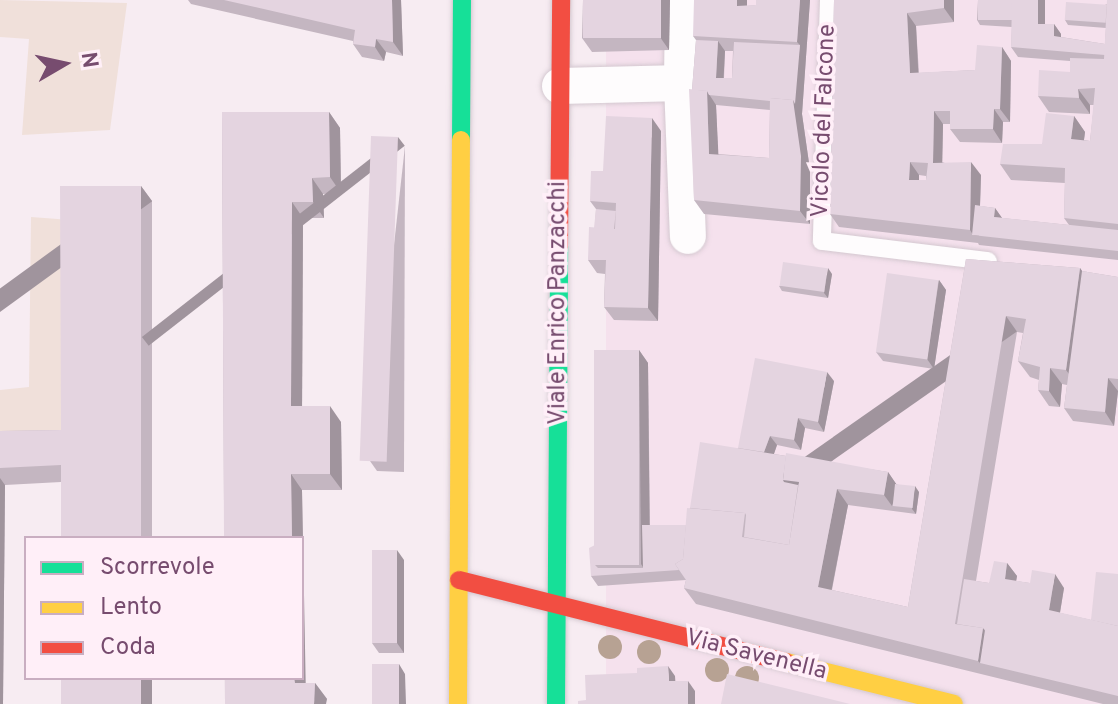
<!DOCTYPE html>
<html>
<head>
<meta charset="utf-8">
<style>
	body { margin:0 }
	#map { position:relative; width:1118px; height:704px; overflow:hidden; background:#f7ecf2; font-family:Overpass,sans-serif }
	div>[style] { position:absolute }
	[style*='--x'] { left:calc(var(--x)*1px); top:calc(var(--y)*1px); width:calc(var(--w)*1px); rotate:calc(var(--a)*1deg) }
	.residential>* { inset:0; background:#f5e1ed; transform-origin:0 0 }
	.green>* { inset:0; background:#f0e0da }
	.roads { filter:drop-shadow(0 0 2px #d4c8d0) drop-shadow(0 0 2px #d4c8d0) }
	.lane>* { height:18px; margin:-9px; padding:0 9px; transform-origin:9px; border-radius:9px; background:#fefcfd }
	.street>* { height:36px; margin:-18px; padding:0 18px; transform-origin:18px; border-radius:18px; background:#fefcfd }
	.fast>* { height:18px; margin:-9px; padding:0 9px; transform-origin:9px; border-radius:9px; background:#16e098 }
	.slow>* { height:18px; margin:-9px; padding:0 9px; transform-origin:9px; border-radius:9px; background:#ffcf43 }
	.jam>* { height:18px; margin:-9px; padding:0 9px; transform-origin:9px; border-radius:9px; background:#f24e42 }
	.trees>* { width:24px; height:24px; margin:-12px; border-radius:50%; background:#b7a293 }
	.wall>* { inset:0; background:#c4b6c1 }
	.shaded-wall>* { inset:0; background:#a0949d; transform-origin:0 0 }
	.building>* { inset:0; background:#e4d4e0; transform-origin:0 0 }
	span { translate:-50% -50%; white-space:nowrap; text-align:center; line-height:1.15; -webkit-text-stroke:7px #ffeff8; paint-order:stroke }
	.street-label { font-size:24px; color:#774c6f }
	.legend { position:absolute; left:24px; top:536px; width:280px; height:144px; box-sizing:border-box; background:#ffeff8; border:2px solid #c9aec1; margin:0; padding:10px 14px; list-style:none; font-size:24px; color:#774c6f }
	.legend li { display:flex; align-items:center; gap:16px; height:40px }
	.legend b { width:40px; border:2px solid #c9aec1 }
	.north { position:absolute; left:24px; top:24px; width:80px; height:80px; -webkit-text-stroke:6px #ffeff8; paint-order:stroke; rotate:81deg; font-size:22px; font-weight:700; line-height:32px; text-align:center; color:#774c6f }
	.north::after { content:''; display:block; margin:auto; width:28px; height:36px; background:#774c6f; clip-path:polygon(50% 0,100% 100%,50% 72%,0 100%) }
</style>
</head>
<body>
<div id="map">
	<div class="residential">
		<i style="left:606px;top:0;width:512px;height:704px"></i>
	</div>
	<div class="green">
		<i style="clip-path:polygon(0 0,127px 3px,110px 130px,22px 135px,29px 39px,0 37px)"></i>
		<i style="clip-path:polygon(31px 217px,71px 220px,72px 446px,0 447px,0 390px,29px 387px)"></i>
	</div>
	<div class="roads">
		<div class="lane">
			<i style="--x:829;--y:0;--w:241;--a:91.7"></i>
			<i style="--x:822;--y:241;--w:167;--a:6.9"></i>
		</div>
		<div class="street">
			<i style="--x:682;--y:83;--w:153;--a:87.8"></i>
			<i style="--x:560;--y:86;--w:122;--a:-1.4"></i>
			<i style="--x:682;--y:83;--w:83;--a:-89.3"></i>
		</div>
		<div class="fast">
			<i style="--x:461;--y:140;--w:140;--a:-89.6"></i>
			<i style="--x:556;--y:704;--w:457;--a:-89.6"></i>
		</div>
		<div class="slow">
			<i style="--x:786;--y:662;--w:173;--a:14"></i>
			<i style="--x:458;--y:704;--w:564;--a:-89.7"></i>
		</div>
		<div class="jam">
			<i style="--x:559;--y:247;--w:247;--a:-89.5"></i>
			<i style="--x:459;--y:580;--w:337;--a:14.1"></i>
		</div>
	</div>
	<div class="trees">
		<i style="left:610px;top:647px"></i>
		<i style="left:649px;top:652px"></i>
		<i style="left:717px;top:670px"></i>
		<i style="left:747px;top:678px"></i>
	</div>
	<div class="wall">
		<i style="clip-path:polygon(188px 0,401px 0,403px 56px,386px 52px,384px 61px,362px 57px,353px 44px,353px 41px,191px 4px)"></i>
		<i style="clip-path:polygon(583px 0,670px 0,669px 50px,592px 52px,582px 38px)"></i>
		<i style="clip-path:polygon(evenodd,747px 0,747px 6px,756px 5px,756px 0,810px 0,802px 114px,810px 170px,810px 224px,704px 214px,694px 200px,692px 90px,696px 40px,693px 36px,747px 0,725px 51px,733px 51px,732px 78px,724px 78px,725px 51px,747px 0,716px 105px,770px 110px,769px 158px,718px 154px,716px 105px)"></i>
		<i style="clip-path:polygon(evenodd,834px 0,954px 0,954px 22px,916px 26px,919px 73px,975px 70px,1002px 47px,1011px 61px,1010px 122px,1003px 122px,1002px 143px,960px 142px,950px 129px,950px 124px,943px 124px,942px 162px,981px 175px,980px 206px,995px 208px,1002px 218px,1069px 225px,1064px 218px,1065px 183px,1011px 180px,1000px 164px,1042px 144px,1074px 116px,1085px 132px,1084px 140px,1090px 141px,1094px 105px,1090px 105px,1090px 114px,1049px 112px,1038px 96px,1070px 72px,1070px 61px,1018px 57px,1011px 47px,1012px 27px,980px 25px,977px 20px,978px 0,1045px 0,1045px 24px,1054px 24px,1061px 34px,1061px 37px,1105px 44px,1106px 28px,1068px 25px,1065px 20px,1118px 0,1118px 260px,979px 245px,978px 243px,839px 227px,830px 214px,834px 0,919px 175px,926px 176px,926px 180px,919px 180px,919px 175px)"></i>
		<i style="clip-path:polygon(222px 112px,329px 112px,340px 128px,341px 193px,323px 194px,324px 218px,303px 218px,302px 406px,341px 422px,342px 490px,302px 490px,305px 683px,315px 683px,327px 699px,225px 704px)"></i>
		<i style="clip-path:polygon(661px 131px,658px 321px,614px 320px,604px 307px,605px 274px,597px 273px,588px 260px,595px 228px,596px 209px,590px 201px,603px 171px)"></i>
		<i style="clip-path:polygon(405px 146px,404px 472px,377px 471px,370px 461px)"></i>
		<i style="clip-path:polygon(141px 186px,152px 201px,152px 538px,61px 538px,61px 482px,5px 485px,3px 704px,0 704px,0 431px,61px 430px)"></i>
		<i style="clip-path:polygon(966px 259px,1080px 268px,1082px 271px,1118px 277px,1118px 391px,1114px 426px,1073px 421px,1064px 408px,1067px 385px,1062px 384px,1060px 407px,1049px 406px,1038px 390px,1039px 380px,1030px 377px,1018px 361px,1023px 333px,1017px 332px,976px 581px,989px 583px,1007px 563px,1017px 576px,1016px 581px,1064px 588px,1060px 613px,1091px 620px,1118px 574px,1118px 704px,1103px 704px,696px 604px,684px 588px,686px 580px,598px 586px,591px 576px,639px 350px,648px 363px,650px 525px,686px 525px,690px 508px,738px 448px,834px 381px,824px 432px,805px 428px,801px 450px,777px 445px,774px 454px,888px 472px,896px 484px,919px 492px,916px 514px,848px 505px,832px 590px,908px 607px)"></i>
		<i style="clip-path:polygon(832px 274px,828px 298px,782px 291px,779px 286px)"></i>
		<i style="clip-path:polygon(939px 280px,946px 290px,934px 369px,883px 361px,876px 352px)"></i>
		<i style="clip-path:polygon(404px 560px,404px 653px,379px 653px,372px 643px)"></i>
	</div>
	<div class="shaded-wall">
		<i style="clip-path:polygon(392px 0,401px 0,403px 56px,393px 42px)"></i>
		<i style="clip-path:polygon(661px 0,670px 0,669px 50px,660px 37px)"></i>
		<i style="clip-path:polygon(737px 0,747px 0,747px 19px,737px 6px)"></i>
		<i style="clip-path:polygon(800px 0,810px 0,802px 114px,810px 170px,810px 224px,800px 211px,793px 100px,800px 45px,797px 42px)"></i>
		<i style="clip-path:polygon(944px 0,954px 0,954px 22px,944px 8px)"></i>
		<i style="clip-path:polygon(1038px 0,1045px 0,1045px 34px,1038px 24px)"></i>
		<i style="clip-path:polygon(907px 13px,916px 26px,919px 87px,910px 73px)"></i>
		<i style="clip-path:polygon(1054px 24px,1061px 34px,1061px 46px,1054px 36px)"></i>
		<i style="clip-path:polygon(376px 39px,386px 52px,384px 61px,375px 47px)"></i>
		<i style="clip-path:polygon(718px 41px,725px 51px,723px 88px,716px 78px)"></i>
		<i style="clip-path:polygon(1002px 47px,1011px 61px,1010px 122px,1000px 109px)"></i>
		<i style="clip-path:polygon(1078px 89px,1090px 105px,1090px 114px,1079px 98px)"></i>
		<i style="clip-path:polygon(707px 91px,716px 105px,719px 167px,709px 154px)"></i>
		<i style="clip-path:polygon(994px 109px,1003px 122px,1002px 143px,993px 129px)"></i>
		<i style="clip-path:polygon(934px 111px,943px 124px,942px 176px,933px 163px)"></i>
		<i style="clip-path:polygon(329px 112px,340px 128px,341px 193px,330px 177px)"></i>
		<i style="clip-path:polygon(1074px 116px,1085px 132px,1082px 155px,1071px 139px)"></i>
		<i style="clip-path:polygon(652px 118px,661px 131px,658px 321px,648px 308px)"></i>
		<i style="left:398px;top:137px;width:11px;height:325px;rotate:52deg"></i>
		<i style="clip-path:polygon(910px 162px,919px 175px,919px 193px,909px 180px)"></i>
		<i style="clip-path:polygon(971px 162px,981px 175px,979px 236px,973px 235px,970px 230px)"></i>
		<i style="clip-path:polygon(312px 178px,323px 194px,324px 218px,313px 202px)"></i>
		<i style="left:141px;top:186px;width:19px;height:352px;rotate:54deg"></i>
		<i style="clip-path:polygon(292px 202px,303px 218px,302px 422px,291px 406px)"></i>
		<i style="clip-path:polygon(995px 208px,1002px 218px,994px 217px)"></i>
		<i style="clip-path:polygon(828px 268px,832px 274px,828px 298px,824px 293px)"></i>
		<i style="clip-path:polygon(1080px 268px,1091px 284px,1078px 386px,1066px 370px)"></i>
		<i style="clip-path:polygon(939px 280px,946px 290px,934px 369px,927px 359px)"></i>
		<i style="left:1006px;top:316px;width:19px;height:312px;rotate:55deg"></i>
		<i style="clip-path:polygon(639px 350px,648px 363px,650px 572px,646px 572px,641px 564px)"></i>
		<i style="clip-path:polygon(1050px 368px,1062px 384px,1060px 407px,1049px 391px)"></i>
		<i style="clip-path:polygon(827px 372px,834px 381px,824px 432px,818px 422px)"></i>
		<i style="clip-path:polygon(1108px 378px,1118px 391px,1114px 426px,1105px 412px)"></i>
		<i style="clip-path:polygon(330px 406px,341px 422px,342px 490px,330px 474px)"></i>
		<i style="clip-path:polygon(798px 418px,805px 428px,801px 450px,794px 440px)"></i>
		<i style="clip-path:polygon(770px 436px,777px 445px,770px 465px,763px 455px)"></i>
		<i style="clip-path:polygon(888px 472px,899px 488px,892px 506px,884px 495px)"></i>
		<i style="clip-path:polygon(291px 474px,302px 490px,306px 699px,295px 683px,294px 678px,302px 678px,302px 538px,292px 538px)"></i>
		<i style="clip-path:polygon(0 478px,5px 485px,3px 704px,0 704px)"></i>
		<i style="clip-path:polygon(915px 486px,919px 492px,916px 514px,912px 509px)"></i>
		<i style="clip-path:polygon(837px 489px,848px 505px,829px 603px,818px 587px)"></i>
		<i style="clip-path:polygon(397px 550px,404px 560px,404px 653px,397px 643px)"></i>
		<i style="clip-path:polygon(1007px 563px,1017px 576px,1014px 593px,1005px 579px)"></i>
		<i style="clip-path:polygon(1055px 574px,1064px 588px,1058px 624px,1049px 610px)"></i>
		<i style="clip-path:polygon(983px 628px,994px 644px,980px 663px,978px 661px)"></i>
		<i style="clip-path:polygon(399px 664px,405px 674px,406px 704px,399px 704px)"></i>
		<i style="clip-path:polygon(668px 666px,675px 676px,676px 691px,669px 681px)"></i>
		<i style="left:141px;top:678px;width:11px;height:26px"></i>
		<i style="clip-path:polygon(688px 681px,695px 691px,695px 704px,688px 704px)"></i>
		<i style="clip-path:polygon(315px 683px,327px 699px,326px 704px,314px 704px)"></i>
	</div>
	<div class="building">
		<i style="clip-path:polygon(224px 0,392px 0,393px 42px,376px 39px,375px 47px,353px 44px,355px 30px)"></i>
		<i style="left:583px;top:0;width:78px;height:38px"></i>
		<i style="clip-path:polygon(694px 0,737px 0,737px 6px,756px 5px,756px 0,800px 0,797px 42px,693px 36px)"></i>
		<i style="clip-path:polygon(evenodd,834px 0,944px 0,944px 8px,907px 13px,910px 73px,975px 70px,977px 45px,1002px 47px,1000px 109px,994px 109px,993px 129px,950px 129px,950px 111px,934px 111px,933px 163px,971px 162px,970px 230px,830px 214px,834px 0,910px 162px,928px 163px,926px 180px,909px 180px,910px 162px)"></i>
		<i style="left:978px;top:0;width:34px;height:20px"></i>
		<i style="clip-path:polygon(1012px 0,1038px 0,1038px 24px,1054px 24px,1054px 36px,1105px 44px,1105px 55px,1011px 47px)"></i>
		<i style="clip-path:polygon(1107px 0,1118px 0,1118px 224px,1064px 218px,1065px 168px,1000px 164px,1003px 144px,1042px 144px,1046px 113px,1074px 116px,1071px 139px,1090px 141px,1095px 88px,1078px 89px,1079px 98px,1038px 96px,1039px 70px,1070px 72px,1070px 58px,1104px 59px)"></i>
		<i style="left:1066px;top:2px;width:41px;height:18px;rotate:4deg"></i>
		<i style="clip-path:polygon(696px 40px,718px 41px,716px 78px,732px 78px,734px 42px,800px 45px,795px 104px,793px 100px,770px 98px,770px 101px,709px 95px,707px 91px,692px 90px)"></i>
		<i style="clip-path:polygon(689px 89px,707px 91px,709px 154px,769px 158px,770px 98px,793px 100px,801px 156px,800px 211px,694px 200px)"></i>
		<i style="clip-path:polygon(222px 112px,329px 112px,330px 177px,312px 178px,313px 202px,292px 202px,291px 406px,330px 406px,330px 474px,291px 474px,292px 538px,224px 538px)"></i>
		<i style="clip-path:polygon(606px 116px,652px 118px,648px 308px,604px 307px,606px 260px,588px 260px,589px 227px,615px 229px,616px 203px,590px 201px,591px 171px,603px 171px)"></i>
		<i style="left:371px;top:136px;width:27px;height:325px;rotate:2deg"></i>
		<i style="clip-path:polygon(60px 186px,141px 186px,141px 538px,61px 538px,61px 465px,0 468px,0 431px,61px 430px)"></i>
		<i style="clip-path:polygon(975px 205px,995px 208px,994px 217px,1118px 230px,1118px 251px,972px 235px)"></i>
		<i style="left:596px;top:209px;width:20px;height:19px;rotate:6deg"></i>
		<i style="clip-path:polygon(966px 259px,1080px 268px,1066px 370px,1050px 368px,1049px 391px,1038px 390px,1040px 367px,1018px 361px,1026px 319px,1006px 316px,955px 624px,983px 628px,978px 661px,684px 588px,686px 580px,675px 564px,683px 559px,687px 508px,745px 513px,742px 537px,789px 545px,799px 482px,783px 480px,786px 453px,888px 472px,884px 495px,837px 489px,818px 587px,908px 607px)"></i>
		<i style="left:783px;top:262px;width:45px;height:24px;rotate:8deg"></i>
		<i style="clip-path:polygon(1082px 271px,1118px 277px,1118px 379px,1108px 378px,1105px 412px,1064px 408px)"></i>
		<i style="left:887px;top:273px;width:52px;height:80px;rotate:8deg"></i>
		<i style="left:594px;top:350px;width:45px;height:215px"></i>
		<i style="clip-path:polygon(755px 358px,827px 372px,818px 422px,798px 418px,794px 440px,770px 436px,764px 452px,738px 448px)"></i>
		<i style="clip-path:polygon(700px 442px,786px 456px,783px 480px,784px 482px,798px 485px,789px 545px,744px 537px,746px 515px,745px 513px,690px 508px)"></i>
		<i style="left:895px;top:484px;width:20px;height:22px;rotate:6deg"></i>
		<i style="clip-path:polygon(642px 525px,686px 525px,683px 559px,675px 564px,679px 570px,591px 576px,589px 548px,595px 545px,595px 565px,598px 568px,643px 568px)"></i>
		<i style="left:372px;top:550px;width:25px;height:93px"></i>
		<i style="clip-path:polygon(994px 561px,1007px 563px,1005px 579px,1030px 583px,1032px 570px,1055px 574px,1049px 610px,1118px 626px,1118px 696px,980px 663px,985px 630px,983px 628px,957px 624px,964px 579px,989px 583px)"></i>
		<i style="clip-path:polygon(1096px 572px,1118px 574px,1118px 626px,1091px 620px)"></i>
		<i style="left:399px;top:664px;width:40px;height:27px;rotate:90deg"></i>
		<i style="clip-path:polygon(668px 666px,669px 681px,688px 681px,688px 704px,578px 704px,578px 701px,586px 700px,585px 675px,637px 673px,637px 668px)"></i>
		<i style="clip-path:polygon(727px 674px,850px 704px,721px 704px)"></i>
		<i style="left:61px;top:678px;width:80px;height:26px"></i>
		<i style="clip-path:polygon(225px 678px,294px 678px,295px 683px,315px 683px,314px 704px,225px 704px)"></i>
	</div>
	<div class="street-label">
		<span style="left:825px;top:121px;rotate:-88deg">Vicolo del Falcone</span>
		<span style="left:559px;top:303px;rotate:-90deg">Viale Enrico Panzacchi</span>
		<span style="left:756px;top:656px;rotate:14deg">Via Savenella</span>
	</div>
	<ul class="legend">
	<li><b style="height:10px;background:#16e098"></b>Scorrevole</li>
	<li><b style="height:10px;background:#ffcf43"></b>Lento</li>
	<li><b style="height:10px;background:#f24e42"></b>Coda</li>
	</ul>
	<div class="north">N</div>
</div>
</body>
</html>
